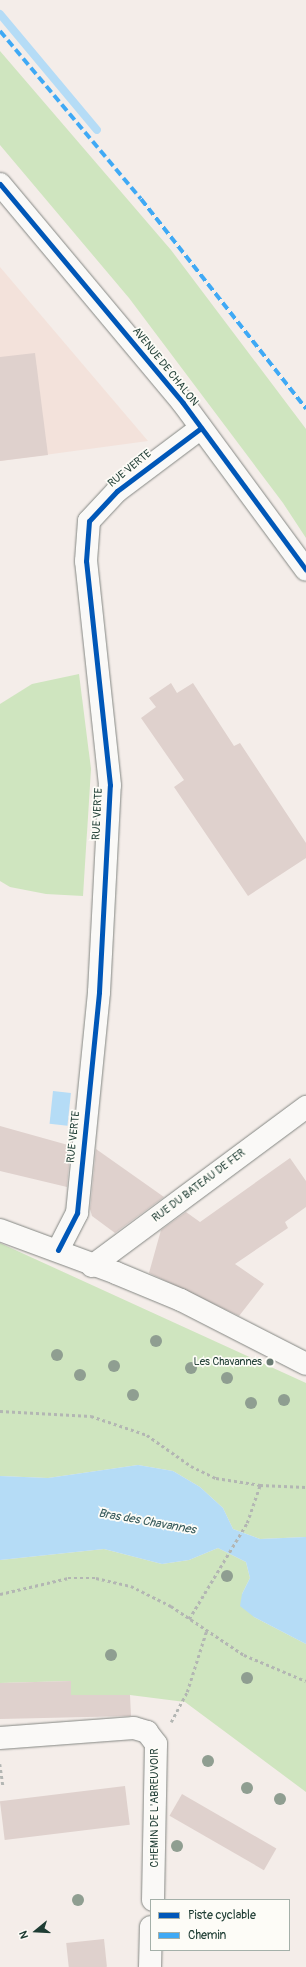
<!DOCTYPE html>
<html>
<head>
<meta charset="utf-8">
<style>
	body { margin:0 }
	#map { position:relative; width:306px; height:1967px; overflow:hidden; background:#f4ede9; font-family:Pangolin,sans-serif }
	div>[style] { position:absolute }
	[style*='--x'] { left:calc(var(--x)*1px); top:calc(var(--y)*1px); width:calc(var(--w)*1px); rotate:calc(var(--a)*1deg) }
	.built>* { inset:0; background:#f3e2db }
	.green>* { inset:0; background:#cfe5bf }
	.water>* { inset:0; background:#b5dcf6; transform-origin:0 0 }
	.stream>* { height:8px; margin:-4px; padding:0 4px; transform-origin:4px; border-radius:4px; background:#b5dcf6 }
	.building>* { inset:0; background:#dfd1cd; transform-origin:0 0 }
	.path>* { height:2.5px; margin-top:-1.25px; transform-origin:0; background:repeating-linear-gradient(90deg,#b3b6b3 0 3px,transparent 0 6px) }
	.roads { filter:drop-shadow(0 0 1px #848783) drop-shadow(0 0 1px #848783) }
	.street>* { height:22px; margin:-11px; padding:0 11px; transform-origin:11px; border-radius:11px; background:#faf9f7 }
	.secondary>* { height:22px; margin:-11px; padding:0 11px; transform-origin:11px; border-radius:11px; background:#faf9f7 }
	.primary>* { height:22px; margin:-11px; padding:0 11px; transform-origin:11px; border-radius:11px; background:#faf9f7 }
	.quiet>* { height:4px; margin-top:-2px; transform-origin:0; background:repeating-linear-gradient(90deg,#3fa9f5 0 8px,transparent 0 12px) }
	.cycleway>* { height:5px; margin:-2.5px; padding:0 2.5px; transform-origin:2.5px; border-radius:2.5px; background:#0057b8 }
	.trees>* { width:12px; height:12px; margin:-6px; border-radius:50%; background:#8f9e91 }
	.dots>* { width:11px; height:11px; translate:-50% -50%; box-sizing:border-box; border:2px solid #fdfcf7; border-radius:50% }
	span { translate:-50% -50%; white-space:nowrap; text-align:center; line-height:1.15; -webkit-text-stroke:3.5px #fdfcf7; paint-order:stroke }
	.street-label { font-size:11px; color:#1f3d34 }
	.poi-label { font-size:11px; color:#1f3d34 }
	.right { translate:-100% -50%; text-align:right }
	.water-label { font-size:12px; color:#385b5c; font-style:italic }
	.legend { position:absolute; left:150px; top:1899px; width:140px; height:52px; box-sizing:border-box; background:#fdfcf7; border:1px solid #a4b0a9; margin:0; padding:5px 7px; list-style:none; font-size:12px; color:#1f3d34 }
	.legend li { display:flex; align-items:center; gap:8px; height:20px }
	.legend b { width:20px; border:1px solid #a4b0a9 }
	.north { position:absolute; left:16px; top:1911px; width:40px; height:40px; -webkit-text-stroke:3px #fdfcf7; paint-order:stroke; rotate:252deg; font-size:11px; font-weight:700; line-height:16px; text-align:center; color:#1f3d34 }
	.north::after { content:''; display:block; margin:auto; width:14px; height:18px; background:#1f3d34; clip-path:polygon(50% 0,100% 100%,50% 72%,0 100%) }
</style>
</head>
<body>
<div id="map">
	<div class="built">
		<i style="clip-path:polygon(0 267px,148px 441px,0 461px)"></i>
	</div>
	<div class="green">
		<i style="clip-path:polygon(0 51px,171px 250px,306px 429px,306px 538px,283px 503px,129px 298px,0 145px)"></i>
		<i style="clip-path:polygon(79px 674px,91px 769px,83px 896px,46px 894px,10px 887px,0 881px,0 704px,32px 684px)"></i>
		<i style="clip-path:polygon(0 1243px,306px 1383px,306px 1537px,260px 1539px,233px 1529px,223px 1508px,200px 1487px,173px 1471px,138px 1465px,48px 1478px,0 1476px)"></i>
		<i style="clip-path:polygon(218px 1548px,246px 1562px,250px 1578px,242px 1594px,254px 1617px,306px 1644px,306px 1792px,185px 1702px,130px 1695px,71px 1695px,71px 1681px,0 1683px,0 1560px,104px 1549px,162px 1564px,189px 1560px)"></i>
	</div>
	<div class="water">
		<i style="left:53px;top:1091px;width:18px;height:33px;rotate:6deg"></i>
		<i style="clip-path:polygon(138px 1465px,173px 1471px,200px 1487px,223px 1508px,233px 1529px,260px 1539px,306px 1537px,306px 1644px,254px 1617px,240px 1606px,242px 1594px,250px 1578px,246px 1562px,218px 1548px,189px 1560px,162px 1564px,104px 1549px,0 1560px,0 1476px,48px 1478px)"></i>
	</div>
	<div class="stream">
		<i style="--x:0;--y:14;--w:151;--a:50.1"></i>
	</div>
	<div class="building">
		<i style="clip-path:polygon(35px 353px,48px 455px,0 461px,0 357px)"></i>
		<i style="clip-path:polygon(171px 683px,177px 693px,193px 683px,234px 746px,240px 743px,306px 843px,306px 858px,248px 896px,174px 787px,184px 780px,141px 718px,156px 707px,149px 698px)"></i>
		<i style="clip-path:polygon(0 1126px,68px 1145px,69px 1130px,72px 1132px,67px 1187px,0 1171px)"></i>
		<i style="clip-path:polygon(96px 1149px,164px 1197px,115px 1233px,92px 1216px,90px 1209px)"></i>
		<i style="clip-path:polygon(290px 1158px,306px 1181px,306px 1207px,285px 1222px,288px 1228px,235px 1264px,264px 1284px,239px 1316px,149px 1273px,161px 1230px,186px 1212px,200px 1222px)"></i>
		<i style="clip-path:polygon(71px 1681px,71px 1695px,130px 1695px,131px 1716px,0 1719px,0 1683px)"></i>
		<i style="left:125px;top:1786px;width:39px;height:126px;rotate:83deg"></i>
		<i style="left:182px;top:1794px;width:109px;height:25px;rotate:30deg"></i>
		<i style="left:104px;top:1939px;width:28px;height:38px;rotate:84deg"></i>
	</div>
	<div class="path">
		<i style="--x:0;--y:1411;--w:91;--a:3.1"></i>
		<i style="--x:91;--y:1416;--w:59;--a:18.7"></i>
		<i style="--x:147;--y:1435;--w:54;--a:35.2"></i>
		<i style="--x:191;--y:1466;--w:28;--a:26"></i>
		<i style="--x:216;--y:1478;--w:45;--a:9"></i>
		<i style="--x:0;--y:1594;--w:70;--a:-13.2"></i>
		<i style="--x:68;--y:1578;--w:28;--a:0"></i>
		<i style="--x:96;--y:1578;--w:36;--a:13"></i>
		<i style="--x:131;--y:1586;--w:45;--a:26.6"></i>
		<i style="--x:171;--y:1606;--w:88;--a:33.9"></i>
		<i style="--x:244;--y:1655;--w:67;--a:22.8"></i>
		<i style="--x:189;--y:1619;--w:112;--a:-58.9"></i>
		<i style="--x:247;--y:1523;--w:40;--a:-71.1"></i>
		<i style="--x:260;--y:1485;--w:46;--a:2.5"></i>
		<i style="--x:171;--y:1722;--w:34;--a:-62"></i>
		<i style="--x:187;--y:1692;--w:63;--a:-72.4"></i>
		<i style="--x:0;--y:1764;--w:22;--a:82"></i>
	</div>
	<div class="roads">
		<div class="street">
			<i style="--x:58;--y:1250;--w:42;--a:-62.8"></i>
			<i style="--x:77;--y:1213;--w:222;--a:-84.3"></i>
			<i style="--x:99;--y:992;--w:207;--a:-87"></i>
			<i style="--x:110;--y:785;--w:225;--a:-96.1"></i>
			<i style="--x:86;--y:561;--w:40;--a:-85.7"></i>
			<i style="--x:89;--y:521;--w:41;--a:-47"></i>
			<i style="--x:117;--y:491;--w:105;--a:-36.9"></i>
			<i style="--x:92;--y:1266;--w:267;--a:-36.6"></i>
			<i style="--x:0;--y:1738;--w:134;--a:-4.3"></i>
			<i style="--x:134;--y:1728;--w:14;--a:17"></i>
			<i style="--x:147;--y:1732;--w:15;--a:53"></i>
			<i style="--x:156;--y:1744;--w:156;--a:91.1"></i>
			<i style="--x:150;--y:1967;--w:40;--a:-88.6"></i>
		</div>
		<div class="secondary">
			<i style="--x:0;--y:1230;--w:124;--a:20.3"></i>
			<i style="--x:116;--y:1273;--w:70;--a:22.6"></i>
			<i style="--x:181;--y:1300;--w:140;--a:27.1"></i>
		</div>
		<div class="primary">
			<i style="--x:0;--y:184;--w:285;--a:50.1"></i>
			<i style="--x:183;--y:403;--w:207;--a:53.6"></i>
		</div>
	</div>
	<div class="quiet">
		<i style="--x:0;--y:31;--w:219;--a:50"></i>
		<i style="--x:141;--y:199;--w:267;--a:51.8"></i>
	</div>
	<div class="cycleway">
		<i style="--x:0;--y:184;--w:285;--a:50.1"></i>
		<i style="--x:183;--y:403;--w:207;--a:53.6"></i>
		<i style="--x:58;--y:1250;--w:42;--a:-62.8"></i>
		<i style="--x:77;--y:1213;--w:222;--a:-84.3"></i>
		<i style="--x:99;--y:992;--w:207;--a:-87"></i>
		<i style="--x:110;--y:785;--w:225;--a:-96.1"></i>
		<i style="--x:86;--y:561;--w:40;--a:-85.7"></i>
		<i style="--x:89;--y:521;--w:41;--a:-47"></i>
		<i style="--x:117;--y:491;--w:105;--a:-36.9"></i>
	</div>
	<div class="trees">
		<i style="left:156px;top:1341px"></i>
		<i style="left:57px;top:1355px"></i>
		<i style="left:114px;top:1366px"></i>
		<i style="left:191px;top:1368px"></i>
		<i style="left:80px;top:1375px"></i>
		<i style="left:227px;top:1378px"></i>
		<i style="left:133px;top:1395px"></i>
		<i style="left:284px;top:1400px"></i>
		<i style="left:251px;top:1403px"></i>
		<i style="left:227px;top:1576px"></i>
		<i style="left:111px;top:1655px"></i>
		<i style="left:247px;top:1678px"></i>
		<i style="left:208px;top:1761px"></i>
		<i style="left:247px;top:1788px"></i>
		<i style="left:280px;top:1799px"></i>
		<i style="left:177px;top:1846px"></i>
		<i style="left:78px;top:1900px"></i>
	</div>
	<div class="dots">
		<i style="left:270px;top:1362px;background:#6a7b73"></i>
	</div>
	<div class="street-label">
		<span style="left:165px;top:367px;rotate:51deg">AVENUE DE CHALON</span>
		<span style="left:130px;top:469px;rotate:-39deg">RUE VERTE</span>
		<span style="left:98px;top:814px;rotate:-87deg">RUE VERTE</span>
		<span style="left:74px;top:1137px;rotate:-84deg">RUE VERTE</span>
		<span style="left:199px;top:1186px;rotate:-37deg">RUE DU BATEAU DE FER</span>
		<span style="left:155px;top:1808px;rotate:-90deg">CHEMIN DE L'ABREUVOIR</span>
	</div>
	<div class="poi-label">
		<span class="right" style="left:262px;top:1362px">Les Chavannes</span>
	</div>
	<div class="water-label">
		<span style="left:147px;top:1522px;rotate:10deg">Bras des Chavannes</span>
	</div>
	<ul class="legend">
	<li><b style="height:5px;background:#0057b8"></b>Piste cyclable</li>
	<li><b style="height:5px;background:#3fa9f5"></b>Chemin</li>
	</ul>
	<div class="north">N</div>
</div>
</body>
</html>
